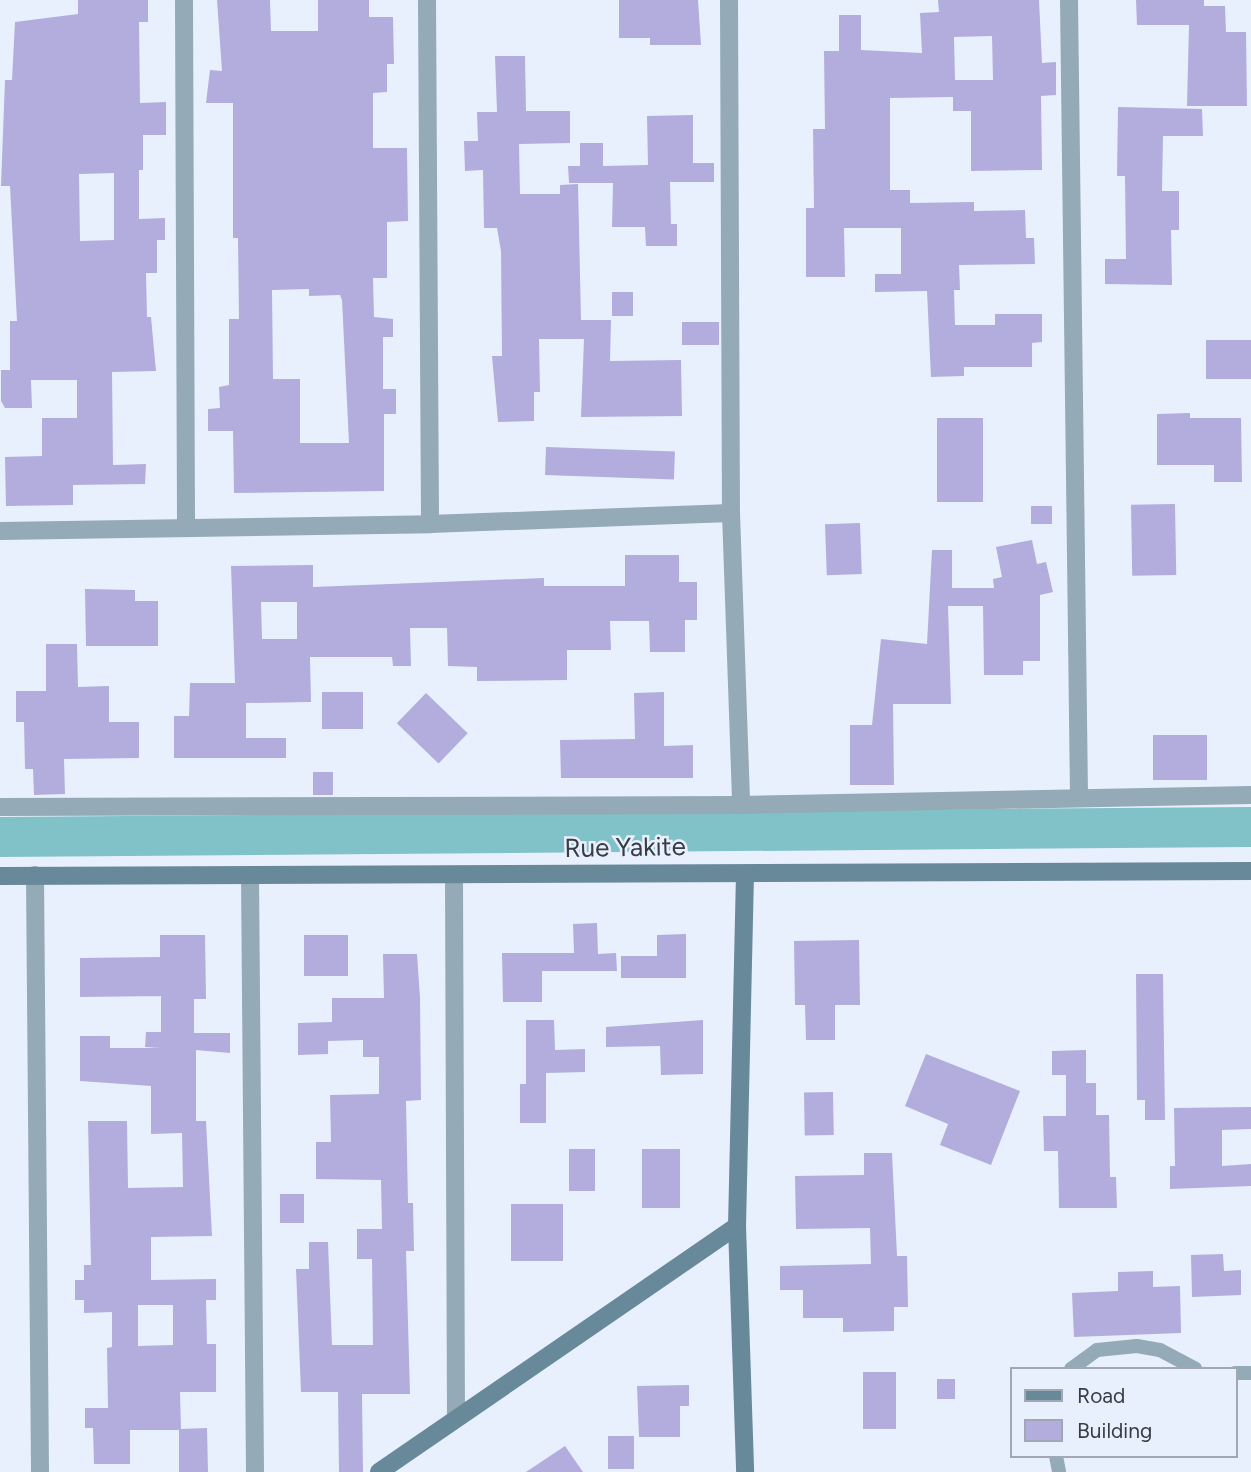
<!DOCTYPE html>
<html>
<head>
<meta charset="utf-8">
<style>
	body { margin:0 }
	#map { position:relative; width:1251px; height:1472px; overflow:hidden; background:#e8f0fe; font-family:Figtree,sans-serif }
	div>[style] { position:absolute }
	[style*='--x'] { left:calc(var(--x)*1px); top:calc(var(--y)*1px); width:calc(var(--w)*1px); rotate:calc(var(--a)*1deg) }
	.river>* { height:40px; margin:-20px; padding:0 20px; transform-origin:20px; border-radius:20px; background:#80c2c7 }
	.building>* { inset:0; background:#b2addd; transform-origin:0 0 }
	.lane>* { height:14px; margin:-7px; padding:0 7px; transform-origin:7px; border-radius:7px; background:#94aab6 }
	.street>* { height:18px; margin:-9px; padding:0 9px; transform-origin:9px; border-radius:9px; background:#94aab6 }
	.secondary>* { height:18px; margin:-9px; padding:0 9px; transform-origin:9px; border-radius:9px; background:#67899a }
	span { translate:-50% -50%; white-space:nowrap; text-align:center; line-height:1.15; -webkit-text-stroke:5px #e8f0fe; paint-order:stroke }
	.street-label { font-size:26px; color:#383c43 }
	.legend { position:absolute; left:1010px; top:1367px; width:228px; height:91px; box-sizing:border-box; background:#e8f0fe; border:2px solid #a2a8b3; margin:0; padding:9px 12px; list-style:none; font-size:21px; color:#383c43 }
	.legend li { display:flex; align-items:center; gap:14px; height:35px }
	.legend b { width:35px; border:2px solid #a2a8b3 }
</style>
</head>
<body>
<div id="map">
	<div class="river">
		<i style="--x:0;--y:837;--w:1251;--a:-0.46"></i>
	</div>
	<div class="building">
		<i style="clip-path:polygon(evenodd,78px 0,148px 0,148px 22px,139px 22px,140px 103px,166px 102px,166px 135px,143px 135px,143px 170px,139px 170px,139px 219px,165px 218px,165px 240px,157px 240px,157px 273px,146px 273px,147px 317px,151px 317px,156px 371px,112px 372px,113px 465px,146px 464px,145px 484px,73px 485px,73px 505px,6px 506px,5px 457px,42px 456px,42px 418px,77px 418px,77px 380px,31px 380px,32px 408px,5px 408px,1px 401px,1px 370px,10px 370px,10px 321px,17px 321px,10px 186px,1px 186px,5px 80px,12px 80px,15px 22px,78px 14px,78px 0,114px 173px,114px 240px,80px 241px,79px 174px,114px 173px)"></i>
		<i style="clip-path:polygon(evenodd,217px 0,270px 0,271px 31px,318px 31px,318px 0,369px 0,369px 17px,393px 17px,394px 64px,387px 64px,387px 92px,373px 93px,373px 148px,407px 148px,408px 221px,387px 222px,387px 278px,373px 278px,374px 317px,393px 319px,393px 337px,383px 337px,383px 389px,396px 389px,396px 414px,384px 414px,384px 491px,234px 493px,233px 431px,208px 431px,208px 409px,220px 408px,219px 387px,229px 385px,229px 319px,239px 319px,238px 238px,233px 238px,233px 103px,206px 103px,210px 70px,222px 71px,217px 0,309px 289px,309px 296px,340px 295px,342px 300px,349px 443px,300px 443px,300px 379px,273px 379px,272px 290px,309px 289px)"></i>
		<i style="clip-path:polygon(619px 0,698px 0,701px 45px,650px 45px,650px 38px,619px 38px)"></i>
		<i style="clip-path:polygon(evenodd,938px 0,1039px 0,1042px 63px,1056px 62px,1056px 95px,1041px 96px,1042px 170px,971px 171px,971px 111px,953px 111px,953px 97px,890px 98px,890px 190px,910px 190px,910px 203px,974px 202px,974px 211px,1025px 210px,1026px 238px,1034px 238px,1035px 264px,959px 265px,960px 290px,954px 290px,955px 325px,995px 325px,995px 314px,1042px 314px,1042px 342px,1032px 343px,1032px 367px,964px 367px,964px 376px,931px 377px,927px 291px,875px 292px,875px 274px,901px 274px,901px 228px,844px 228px,845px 277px,806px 277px,806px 208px,814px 208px,813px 129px,825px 129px,824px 51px,839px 51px,839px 15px,861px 15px,861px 50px,922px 53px,920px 13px,939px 12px,938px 0,992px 36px,993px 80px,955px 80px,954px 37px,992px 36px)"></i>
		<i style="clip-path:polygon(1136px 0,1204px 0,1204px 6px,1225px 6px,1226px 32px,1246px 32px,1247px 106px,1187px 106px,1189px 25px,1137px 25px)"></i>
		<i style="clip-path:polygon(495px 56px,525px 56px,526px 111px,570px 111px,570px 143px,519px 144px,520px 194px,560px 194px,560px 185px,578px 184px,581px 320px,611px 320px,610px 361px,681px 360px,682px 416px,581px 417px,584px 339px,539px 339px,540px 392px,534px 392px,534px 421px,498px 422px,492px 356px,502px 356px,501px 251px,497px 228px,484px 228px,483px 170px,465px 171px,464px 141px,478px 141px,477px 112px,497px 112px)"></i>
		<i style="clip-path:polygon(1118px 107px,1202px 109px,1203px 136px,1163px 136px,1162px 191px,1179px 191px,1179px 230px,1171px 230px,1172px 285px,1105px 284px,1105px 259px,1126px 259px,1125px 176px,1117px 176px)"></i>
		<i style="clip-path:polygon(693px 115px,693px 163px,714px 163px,714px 182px,670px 182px,671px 224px,677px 224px,677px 246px,646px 246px,645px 227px,612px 227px,613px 183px,569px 183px,568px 166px,580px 166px,580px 143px,603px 143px,603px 166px,648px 165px,647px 116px)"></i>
		<i style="left:612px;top:292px;width:21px;height:24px"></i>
		<i style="left:682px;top:322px;width:37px;height:23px"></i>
		<i style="left:1206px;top:340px;width:45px;height:39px"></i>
		<i style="clip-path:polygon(1190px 413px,1190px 418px,1241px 418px,1242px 482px,1214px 482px,1214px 465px,1157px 465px,1157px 414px)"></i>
		<i style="left:983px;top:418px;width:84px;height:46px;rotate:90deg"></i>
		<i style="left:546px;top:447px;width:129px;height:28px;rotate:2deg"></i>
		<i style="left:1175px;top:504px;width:71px;height:44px;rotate:89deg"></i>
		<i style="left:1031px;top:506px;width:21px;height:18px"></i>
		<i style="left:860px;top:523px;width:51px;height:35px;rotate:88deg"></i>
		<i style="clip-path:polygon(1032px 540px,1037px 564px,1046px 562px,1053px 592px,1040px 595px,1040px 661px,1023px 661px,1023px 675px,984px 675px,983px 606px,948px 606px,951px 704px,893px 704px,894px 785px,850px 785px,850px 725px,872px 725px,881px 639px,927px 644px,932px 550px,952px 550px,952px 588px,994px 588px,993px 579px,1002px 577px,996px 547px)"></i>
		<i style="clip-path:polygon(evenodd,625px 555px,679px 555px,679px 582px,697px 582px,697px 620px,685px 620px,685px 652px,650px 652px,649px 621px,610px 621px,611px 650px,567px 650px,567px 680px,477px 681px,477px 667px,448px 666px,447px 628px,410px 628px,411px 666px,393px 666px,392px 657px,310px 657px,311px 702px,246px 703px,246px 738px,286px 738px,286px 758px,174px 758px,174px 716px,189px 716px,190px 683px,235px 683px,231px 566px,313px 565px,313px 587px,544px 578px,544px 586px,625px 586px,625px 555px,261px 602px,297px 602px,297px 639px,262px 639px,261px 602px)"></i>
		<i style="clip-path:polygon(85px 589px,135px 590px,135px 601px,158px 601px,158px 646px,86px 646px)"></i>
		<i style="clip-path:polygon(46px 644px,77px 644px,78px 687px,109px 686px,109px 722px,139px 722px,139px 758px,64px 759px,65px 794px,34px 795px,33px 769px,25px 769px,24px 722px,16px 722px,16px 691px,46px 691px)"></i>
		<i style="left:322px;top:692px;width:41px;height:37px"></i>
		<i style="clip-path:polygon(664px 692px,664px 746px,693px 745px,693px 778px,561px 778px,560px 740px,635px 739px,634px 693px)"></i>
		<i style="left:426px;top:693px;width:58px;height:42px;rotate:44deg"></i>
		<i style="left:1153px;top:735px;width:54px;height:45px"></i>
		<i style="left:313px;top:772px;width:20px;height:23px"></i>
		<i style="clip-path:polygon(597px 923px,598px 954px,616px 953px,617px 971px,542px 971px,542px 1002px,503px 1002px,502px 953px,574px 953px,573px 924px)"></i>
		<i style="clip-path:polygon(686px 934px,686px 978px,621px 978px,621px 956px,657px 956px,657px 935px)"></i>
		<i style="clip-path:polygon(evenodd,160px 935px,205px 935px,206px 999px,194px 999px,194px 1033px,230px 1033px,230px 1053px,196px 1050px,196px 1121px,206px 1121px,212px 1236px,151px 1237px,151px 1280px,216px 1279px,216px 1300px,206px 1300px,207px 1344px,216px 1344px,216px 1392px,180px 1392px,181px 1429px,207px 1428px,208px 1472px,179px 1472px,179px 1430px,130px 1430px,130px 1464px,94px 1464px,93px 1428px,85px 1428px,85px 1408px,108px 1408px,107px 1348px,112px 1347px,112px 1312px,84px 1313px,84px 1300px,75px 1300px,75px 1280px,84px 1280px,84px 1265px,91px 1265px,88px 1121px,127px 1121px,128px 1188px,183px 1187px,182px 1133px,151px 1134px,151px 1086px,80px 1081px,80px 1036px,110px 1036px,110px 1048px,161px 1048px,145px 1047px,146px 1032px,161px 1032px,161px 996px,80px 997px,80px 958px,160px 957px,160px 935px,138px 1305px,173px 1305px,173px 1345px,138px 1346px,138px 1305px)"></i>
		<i style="left:304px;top:935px;width:44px;height:41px"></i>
		<i style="clip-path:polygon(859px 940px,860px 1005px,835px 1005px,835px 1040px,806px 1040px,805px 1005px,795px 1005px,794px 941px)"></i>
		<i style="clip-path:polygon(383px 954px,417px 954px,420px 998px,421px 1100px,406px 1101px,408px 1203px,413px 1203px,414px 1251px,406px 1251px,410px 1394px,362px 1394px,363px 1472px,339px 1472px,338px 1392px,301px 1392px,296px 1269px,309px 1269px,309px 1242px,328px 1242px,332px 1345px,373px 1345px,372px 1259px,357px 1259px,357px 1229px,382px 1229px,381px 1180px,316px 1179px,316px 1142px,331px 1142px,330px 1095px,379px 1094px,379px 1057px,363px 1057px,363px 1040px,328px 1041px,328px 1054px,298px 1055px,298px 1023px,332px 1022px,332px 998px,384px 998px)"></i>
		<i style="clip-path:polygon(1136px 974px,1163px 974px,1165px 1120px,1145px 1120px,1145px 1100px,1137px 1100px)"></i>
		<i style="clip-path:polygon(526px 1020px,554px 1020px,555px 1050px,585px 1049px,585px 1072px,546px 1073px,546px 1123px,520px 1123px,520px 1084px,526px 1084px)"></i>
		<i style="clip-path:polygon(703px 1020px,703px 1074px,661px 1075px,660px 1046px,606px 1047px,606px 1027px)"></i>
		<i style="clip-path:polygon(1086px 1050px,1086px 1083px,1096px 1083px,1096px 1115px,1109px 1115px,1110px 1177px,1116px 1177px,1117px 1208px,1059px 1208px,1058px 1151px,1044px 1151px,1043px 1116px,1066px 1116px,1066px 1075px,1052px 1075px,1052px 1051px)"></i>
		<i style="clip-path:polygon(926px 1054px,1020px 1091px,991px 1165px,940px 1145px,948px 1124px,905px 1106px)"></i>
		<i style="left:833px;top:1092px;width:43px;height:29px;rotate:89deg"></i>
		<i style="clip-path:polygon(1251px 1107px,1251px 1129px,1222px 1130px,1222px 1166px,1251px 1164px,1251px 1186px,1170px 1189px,1170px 1166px,1175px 1166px,1174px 1108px)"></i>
		<i style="left:569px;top:1149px;width:26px;height:42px"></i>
		<i style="left:642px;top:1149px;width:38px;height:59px"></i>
		<i style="clip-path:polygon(864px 1153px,892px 1153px,897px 1256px,907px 1256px,908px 1307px,894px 1307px,894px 1331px,843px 1332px,843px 1318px,803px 1318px,803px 1290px,780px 1290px,780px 1266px,871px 1264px,870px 1228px,796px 1229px,795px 1176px,864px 1175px)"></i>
		<i style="left:280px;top:1194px;width:24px;height:29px"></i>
		<i style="left:563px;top:1204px;width:57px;height:52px;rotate:90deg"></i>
		<i style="clip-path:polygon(1223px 1254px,1224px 1271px,1241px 1270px,1241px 1295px,1192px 1297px,1191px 1255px)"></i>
		<i style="clip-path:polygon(1153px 1271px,1153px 1287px,1180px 1286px,1181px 1333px,1074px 1337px,1072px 1293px,1118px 1291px,1118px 1272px)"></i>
		<i style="left:863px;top:1372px;width:33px;height:57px"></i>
		<i style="left:937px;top:1379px;width:18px;height:20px"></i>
		<i style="clip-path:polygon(689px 1385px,689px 1406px,680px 1406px,680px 1437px,639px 1437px,637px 1386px)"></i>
		<i style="left:608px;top:1436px;width:26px;height:33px"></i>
		<i style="clip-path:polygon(565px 1446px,583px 1472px,526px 1472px)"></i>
	</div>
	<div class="lane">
		<i style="--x:1071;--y:1369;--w:32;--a:-36"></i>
		<i style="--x:1097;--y:1350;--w:40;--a:-5.7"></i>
		<i style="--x:1137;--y:1346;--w:23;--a:10"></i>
		<i style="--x:1160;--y:1350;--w:40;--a:28"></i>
		<i style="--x:1235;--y:1373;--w:16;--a:0"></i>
		<i style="--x:1056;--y:1456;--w:16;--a:79"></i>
	</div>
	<div class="street">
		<i style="--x:184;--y:0;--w:528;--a:89.78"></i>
		<i style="--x:427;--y:0;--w:524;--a:89.67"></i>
		<i style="--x:729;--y:0;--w:513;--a:89.78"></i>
		<i style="--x:731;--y:513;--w:292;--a:88"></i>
		<i style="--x:1069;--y:0;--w:796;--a:89.28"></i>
		<i style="--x:0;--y:531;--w:430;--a:-0.9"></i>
		<i style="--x:430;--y:524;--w:301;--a:-2.1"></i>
		<i style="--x:0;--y:807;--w:741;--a:-0.15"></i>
		<i style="--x:741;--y:805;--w:510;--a:-1.12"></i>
		<i style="--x:35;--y:875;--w:597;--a:89.52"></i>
		<i style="--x:250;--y:875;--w:597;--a:89.52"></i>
		<i style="--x:454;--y:876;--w:540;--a:89.79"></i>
	</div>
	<div class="secondary">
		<i style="--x:745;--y:874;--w:352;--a:91.3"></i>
		<i style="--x:737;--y:1226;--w:246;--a:88.1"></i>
		<i style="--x:0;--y:876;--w:1251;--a:-0.23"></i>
		<i style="--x:379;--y:1472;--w:434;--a:-34.5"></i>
	</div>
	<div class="street-label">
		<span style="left:625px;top:848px;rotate:-1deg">Rue Yakite</span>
	</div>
	<ul class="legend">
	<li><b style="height:9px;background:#67899a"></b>Road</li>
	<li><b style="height:19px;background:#b2addd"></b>Building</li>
	</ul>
</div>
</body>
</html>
